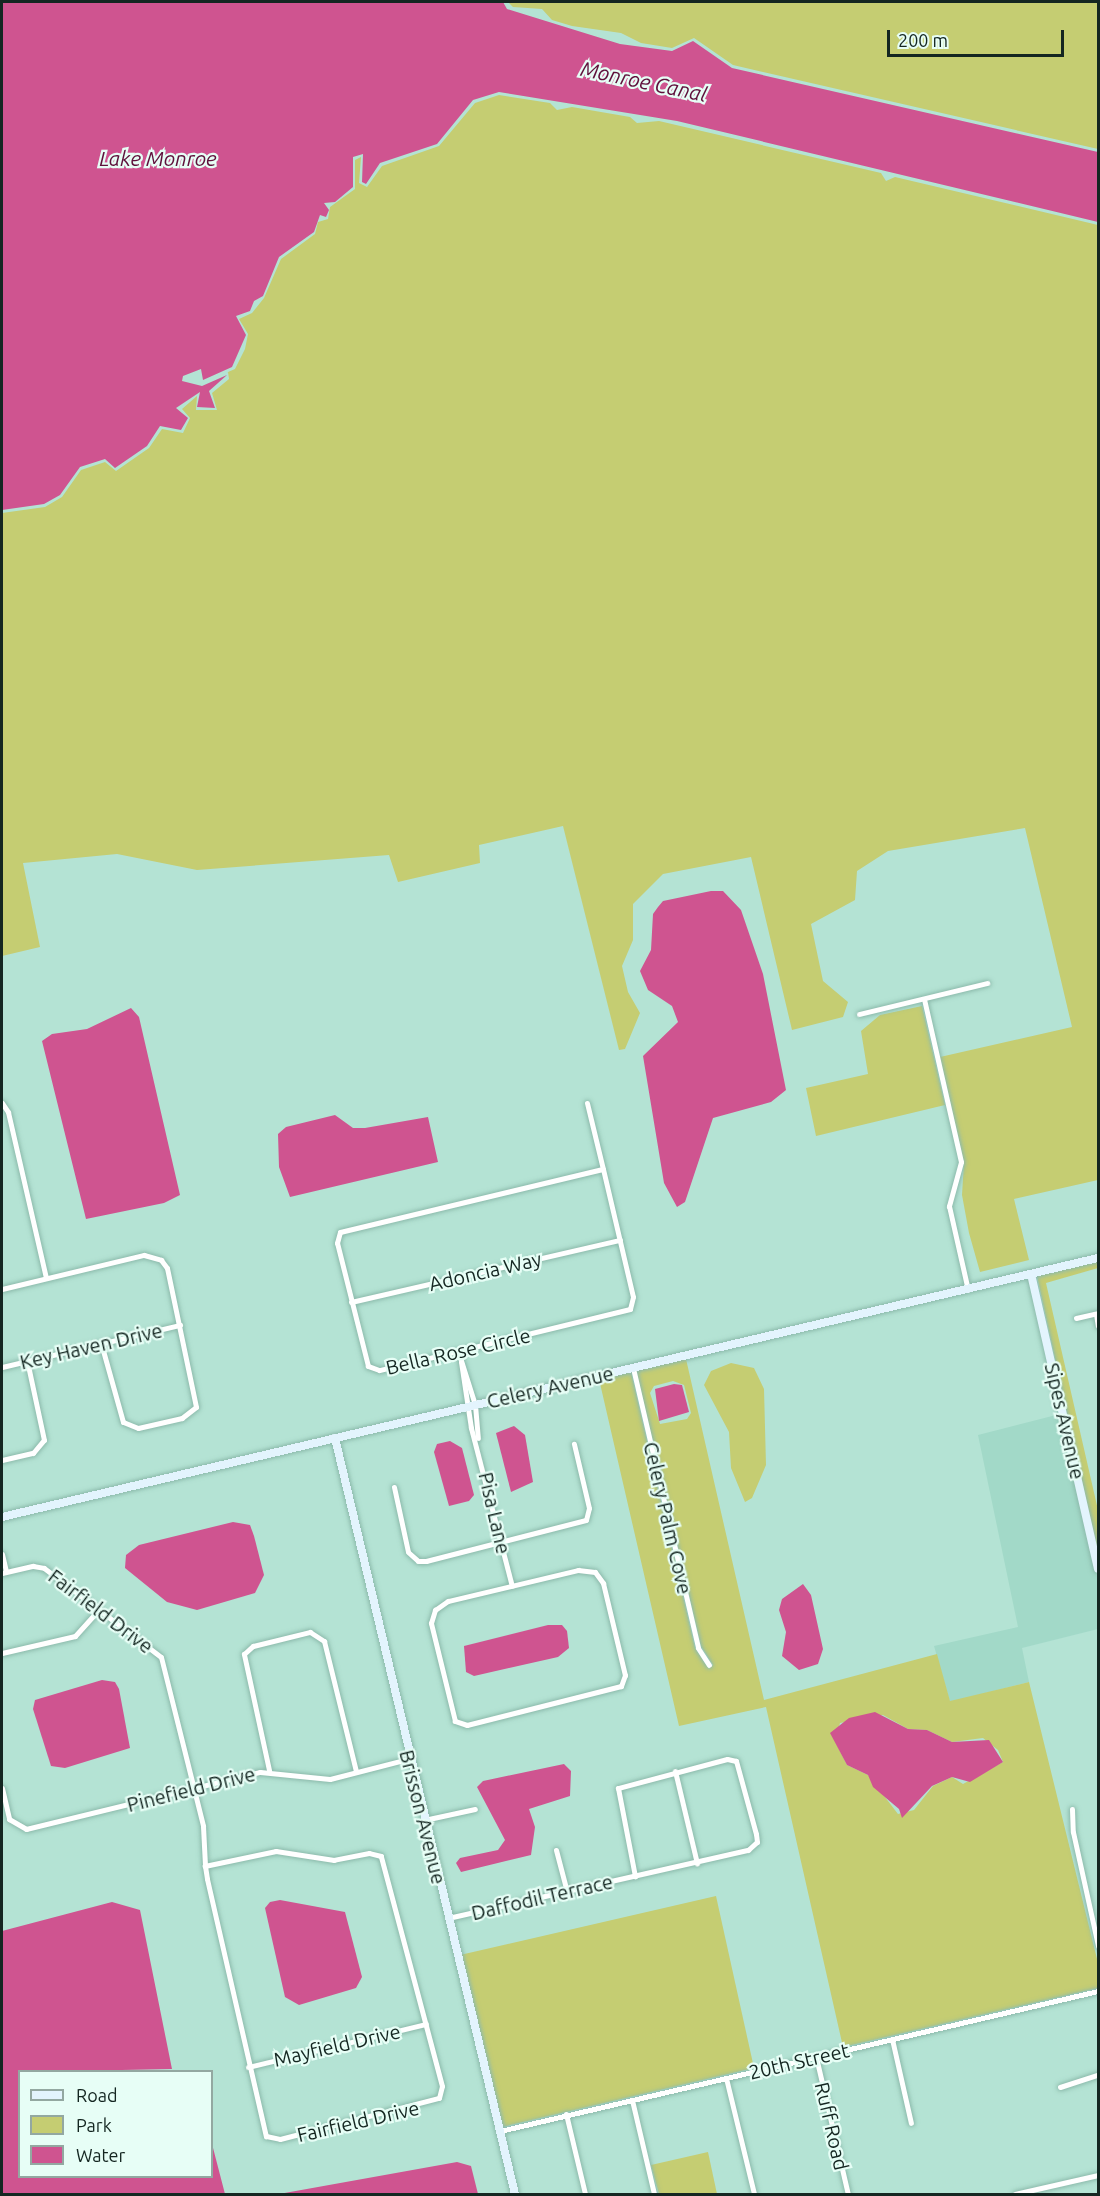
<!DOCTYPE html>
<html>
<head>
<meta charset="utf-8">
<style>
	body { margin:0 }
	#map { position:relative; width:1100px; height:2196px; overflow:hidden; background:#b4e3d4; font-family:Ubuntu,sans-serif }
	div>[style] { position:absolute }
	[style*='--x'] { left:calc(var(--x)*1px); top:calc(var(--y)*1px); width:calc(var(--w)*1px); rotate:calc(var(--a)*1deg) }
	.built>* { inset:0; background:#a2d9c8 }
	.green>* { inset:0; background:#c5cd72 }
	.water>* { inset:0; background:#cf5490 }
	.roads { filter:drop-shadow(0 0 2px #8cbaab) drop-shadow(0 0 2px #8cbaab) }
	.street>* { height:5px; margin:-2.5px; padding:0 2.5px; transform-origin:2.5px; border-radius:2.5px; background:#fff }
	.secondary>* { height:8px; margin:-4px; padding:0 4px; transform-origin:4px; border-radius:4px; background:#e3f4fd }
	span { translate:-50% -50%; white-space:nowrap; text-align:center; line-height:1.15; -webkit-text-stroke:4.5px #e7fef6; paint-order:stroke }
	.street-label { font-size:20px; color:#142621 }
	.water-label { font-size:21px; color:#5f103b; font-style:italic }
	.frame { position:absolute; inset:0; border:3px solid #142621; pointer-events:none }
	.legend { position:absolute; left:18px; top:2070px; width:195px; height:108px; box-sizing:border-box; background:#e7fef6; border:2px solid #93a8a1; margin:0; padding:8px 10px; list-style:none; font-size:18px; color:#142621 }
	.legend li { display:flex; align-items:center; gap:12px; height:30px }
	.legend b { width:30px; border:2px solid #93a8a1 }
	.scale { position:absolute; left:887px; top:30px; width:177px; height:27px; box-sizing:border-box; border:3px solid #142621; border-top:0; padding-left:8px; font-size:18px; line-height:21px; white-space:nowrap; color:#142621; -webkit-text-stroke:4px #e7fef6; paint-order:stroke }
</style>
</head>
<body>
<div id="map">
	<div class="built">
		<div style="clip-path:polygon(1060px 1414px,1098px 1581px,1098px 1629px,1022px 1648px,1029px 1682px,950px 1702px,934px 1646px,1018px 1627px,978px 1435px)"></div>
	</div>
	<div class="green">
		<div style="clip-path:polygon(508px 2px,1098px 2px,1098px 149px,733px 65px,694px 38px,672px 48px,641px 43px,621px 33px,572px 26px,552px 20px,542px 9px,513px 7px)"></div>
		<div style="clip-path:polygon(499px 95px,550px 103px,557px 110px,572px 107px,630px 117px,637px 123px,659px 121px,881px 173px,886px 181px,895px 177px,1098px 225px,1098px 1180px,1014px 1199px,1029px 1260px,980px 1272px,969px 1233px,962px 1195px,964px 1162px,940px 1057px,1072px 1027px,1025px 828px,888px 851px,857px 871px,855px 900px,811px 924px,823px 981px,848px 1002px,843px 1017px,792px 1030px,751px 857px,663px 874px,633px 904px,633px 940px,622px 966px,628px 992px,640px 1013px,625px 1049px,619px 1050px,563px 826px,479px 845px,480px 863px,398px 882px,389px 855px,197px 870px,117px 854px,23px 863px,40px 947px,2px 956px,2px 513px,45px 507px,62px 497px,81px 470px,105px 462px,116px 471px,149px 448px,162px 429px,183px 433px,190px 418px,182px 409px,197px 396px,196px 410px,217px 410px,212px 393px,229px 379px,228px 372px,221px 375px,235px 369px,245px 349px,248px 334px,239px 319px,252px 313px,264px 298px,281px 259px,315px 234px,318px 222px,328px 219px,330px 207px,355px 189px,355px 160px,361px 157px,359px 183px,367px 187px,382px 166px,439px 146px,475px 103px)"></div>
		<div style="clip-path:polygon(922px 1006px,945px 1105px,816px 1136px,806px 1088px,868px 1074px,861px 1031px,880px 1015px)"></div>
		<div style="clip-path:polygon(1098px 1261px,1098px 1268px,1046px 1283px,1098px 1510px,1098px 1554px,1037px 1276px)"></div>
		<div style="clip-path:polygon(evenodd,686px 1359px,764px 1700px,937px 1654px,950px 1701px,1029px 1682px,1098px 1963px,1098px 1988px,843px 2047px,766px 1707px,679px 1726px,599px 1379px,631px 1372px,695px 1648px,709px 1669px,713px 1665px,701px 1646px,636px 1370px,686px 1359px,673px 1381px,684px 1385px,691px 1413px,687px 1419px,660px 1424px,650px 1393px,654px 1386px,673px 1381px,686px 1359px,883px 1715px,908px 1729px,927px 1730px,952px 1742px,983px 1738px,998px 1750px,1003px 1762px,963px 1784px,952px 1777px,933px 1786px,914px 1810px,898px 1814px,868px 1775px,847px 1765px,835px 1741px,840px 1723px,883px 1715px)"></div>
		<div style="clip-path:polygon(731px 1363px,754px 1368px,764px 1389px,766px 1465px,752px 1498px,745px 1502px,731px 1468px,729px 1432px,704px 1385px,711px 1371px)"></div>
		<div style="clip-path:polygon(716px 1896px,754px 2068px,502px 2127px,460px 1955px)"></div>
		<div style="clip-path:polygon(708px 2152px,717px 2194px,659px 2194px,651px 2165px)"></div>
	</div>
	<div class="water">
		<div style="clip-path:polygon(2px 2px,503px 2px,507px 9px,620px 44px,672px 51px,693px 41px,732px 68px,1098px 152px,1098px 222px,677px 121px,499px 92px,473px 100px,437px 144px,380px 163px,366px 184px,362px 182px,363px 154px,353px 157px,353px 187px,335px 202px,324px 203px,329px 210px,326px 217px,320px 215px,314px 232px,279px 257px,263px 296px,254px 301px,250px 311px,236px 316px,246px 335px,232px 367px,203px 380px,201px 369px,183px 376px,182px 381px,202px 386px,227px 375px,209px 391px,215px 408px,197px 407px,200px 392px,176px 408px,188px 418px,181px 430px,160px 426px,147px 446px,115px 468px,105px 459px,80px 467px,60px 495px,44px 504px,2px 510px)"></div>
		<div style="clip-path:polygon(711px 891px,723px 891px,741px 910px,763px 974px,786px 1090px,771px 1102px,713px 1118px,685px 1202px,677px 1207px,664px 1183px,643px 1056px,678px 1022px,672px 1006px,648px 990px,640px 971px,651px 950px,653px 914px,658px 907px,663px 901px)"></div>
		<div style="clip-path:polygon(131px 1008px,139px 1017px,180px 1195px,164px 1203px,86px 1219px,42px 1041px,52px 1034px,87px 1029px)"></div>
		<div style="clip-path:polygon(335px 1115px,353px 1128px,365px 1128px,428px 1117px,438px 1162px,290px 1197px,279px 1167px,278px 1134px,286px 1127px)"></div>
		<div style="clip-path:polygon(674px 1384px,682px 1385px,689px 1412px,659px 1421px,655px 1389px)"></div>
		<div style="clip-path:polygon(514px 1426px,525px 1435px,533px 1482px,511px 1492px,496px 1433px)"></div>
		<div style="clip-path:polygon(450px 1441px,462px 1448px,474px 1495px,469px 1501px,449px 1506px,434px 1452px,437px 1444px)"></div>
		<div style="clip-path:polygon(233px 1522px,250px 1525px,254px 1536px,264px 1575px,255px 1593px,197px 1610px,167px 1602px,125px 1568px,126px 1555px,139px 1545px)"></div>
		<div style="clip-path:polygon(803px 1584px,811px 1595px,823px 1649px,818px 1664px,799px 1670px,782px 1656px,786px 1632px,779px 1610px,782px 1599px)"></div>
		<div style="clip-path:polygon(548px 1625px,562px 1625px,567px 1631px,569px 1648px,558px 1657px,474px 1676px,466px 1672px,464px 1646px)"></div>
		<div style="clip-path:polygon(102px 1680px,115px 1682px,119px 1689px,130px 1748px,65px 1768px,51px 1766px,33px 1709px,35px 1700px)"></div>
		<div style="clip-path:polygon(875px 1712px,908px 1729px,927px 1730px,952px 1742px,989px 1740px,1003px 1762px,970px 1782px,952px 1777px,932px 1786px,902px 1818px,899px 1809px,873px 1787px,868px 1775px,847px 1765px,830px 1733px,849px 1718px)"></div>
		<div style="clip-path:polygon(564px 1764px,571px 1771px,570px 1796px,529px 1809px,535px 1827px,531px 1855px,461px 1872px,456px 1863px,460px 1858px,498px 1850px,505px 1840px,477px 1787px,483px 1781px)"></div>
		<div style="clip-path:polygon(280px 1900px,345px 1912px,362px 1977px,356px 1988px,299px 2005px,285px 1997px,265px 1908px,270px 1902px)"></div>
		<div style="clip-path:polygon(112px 1902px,140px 1910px,172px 2069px,20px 2072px,20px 2176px,212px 2176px,212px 2144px,225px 2194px,2px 2194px,2px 1931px)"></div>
		<div style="clip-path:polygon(457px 2162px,471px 2166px,478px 2194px,279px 2194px)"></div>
	</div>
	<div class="roads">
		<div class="street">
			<div style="--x:924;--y:999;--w:167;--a:77.2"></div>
			<div style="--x:961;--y:1162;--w:46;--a:105.3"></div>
			<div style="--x:949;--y:1206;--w:86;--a:77.3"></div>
			<div style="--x:859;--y:1014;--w:132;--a:-13.6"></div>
			<div style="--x:2;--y:1103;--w:11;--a:56"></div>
			<div style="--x:8;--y:1112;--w:170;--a:77.1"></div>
			<div style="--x:587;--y:1103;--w:68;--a:76.4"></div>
			<div style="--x:603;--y:1169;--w:131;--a:76.8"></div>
			<div style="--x:633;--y:1297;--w:12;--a:104"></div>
			<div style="--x:630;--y:1309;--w:258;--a:166.3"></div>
			<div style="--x:379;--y:1370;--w:12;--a:-160"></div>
			<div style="--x:368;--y:1366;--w:127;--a:-104.1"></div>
			<div style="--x:337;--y:1243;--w:11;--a:-75"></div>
			<div style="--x:340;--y:1232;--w:270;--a:-13.5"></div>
			<div style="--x:2;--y:1289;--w:146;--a:-13.5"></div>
			<div style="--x:144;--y:1255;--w:18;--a:16"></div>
			<div style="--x:161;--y:1260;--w:10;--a:53"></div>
			<div style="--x:167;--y:1268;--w:142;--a:78.2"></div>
			<div style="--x:196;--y:1407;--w:18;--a:142"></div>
			<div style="--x:182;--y:1418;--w:45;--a:167.2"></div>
			<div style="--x:138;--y:1428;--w:16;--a:-158"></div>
			<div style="--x:123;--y:1422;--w:82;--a:-105.6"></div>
			<div style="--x:351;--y:1302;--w:276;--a:-13"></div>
			<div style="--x:1096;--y:1314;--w:12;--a:81"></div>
			<div style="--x:1076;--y:1318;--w:23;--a:-13"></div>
			<div style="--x:458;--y:1351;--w:57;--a:72.5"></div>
			<div style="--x:475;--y:1405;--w:33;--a:85"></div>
			<div style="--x:461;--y:1362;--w:67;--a:81.4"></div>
			<div style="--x:471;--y:1428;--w:163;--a:75.5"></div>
			<div style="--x:2;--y:1367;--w:183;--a:-13.3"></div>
			<div style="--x:633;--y:1368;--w:287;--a:76.9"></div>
			<div style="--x:698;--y:1648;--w:20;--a:57"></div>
			<div style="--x:2;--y:1460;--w:32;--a:-13"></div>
			<div style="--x:33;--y:1453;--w:17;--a:-50"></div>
			<div style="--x:44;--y:1440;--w:81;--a:-102.1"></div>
			<div style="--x:394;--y:1487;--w:66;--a:77.8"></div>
			<div style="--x:408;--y:1552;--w:13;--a:42"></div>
			<div style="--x:418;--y:1561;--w:8;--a:0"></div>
			<div style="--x:426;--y:1561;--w:165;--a:-14.4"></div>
			<div style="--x:586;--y:1520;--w:12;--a:-76"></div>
			<div style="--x:589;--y:1508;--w:66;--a:-103.2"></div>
			<div style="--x:2;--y:1554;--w:18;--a:77"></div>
			<div style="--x:578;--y:1570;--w:17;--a:7"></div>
			<div style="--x:595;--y:1572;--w:14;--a:54"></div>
			<div style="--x:603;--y:1583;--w:95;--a:76.6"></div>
			<div style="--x:625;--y:1675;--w:12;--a:110"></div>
			<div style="--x:621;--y:1686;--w:159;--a:165.8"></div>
			<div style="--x:467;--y:1725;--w:13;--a:-162"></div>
			<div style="--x:455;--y:1721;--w:101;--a:-103.8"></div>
			<div style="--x:431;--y:1623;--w:14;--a:-73"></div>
			<div style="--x:435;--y:1610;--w:16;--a:-35"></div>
			<div style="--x:448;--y:1601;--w:134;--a:-13.4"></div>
			<div style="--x:2;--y:1573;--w:32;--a:-13"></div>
			<div style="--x:33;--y:1566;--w:11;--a:10"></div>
			<div style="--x:44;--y:1568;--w:147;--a:37.3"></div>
			<div style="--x:161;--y:1657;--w:174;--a:76"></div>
			<div style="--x:203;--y:1826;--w:40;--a:87.1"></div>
			<div style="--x:205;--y:1866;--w:13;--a:81"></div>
			<div style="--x:207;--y:1879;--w:264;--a:77.1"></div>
			<div style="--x:266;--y:2136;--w:14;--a:12"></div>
			<div style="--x:280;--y:2139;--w:164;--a:-14.5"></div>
			<div style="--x:439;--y:2098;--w:12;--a:-76"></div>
			<div style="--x:442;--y:2086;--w:238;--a:-104.9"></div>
			<div style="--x:381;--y:1856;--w:12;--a:-166"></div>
			<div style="--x:369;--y:1853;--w:36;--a:169"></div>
			<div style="--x:334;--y:1860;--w:59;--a:-171.2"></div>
			<div style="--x:276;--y:1851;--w:73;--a:168.1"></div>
			<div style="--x:2;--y:1653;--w:75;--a:-13.1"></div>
			<div style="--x:75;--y:1636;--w:36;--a:-48"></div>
			<div style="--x:269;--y:1770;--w:119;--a:-102.2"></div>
			<div style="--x:244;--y:1654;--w:12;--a:-42"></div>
			<div style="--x:253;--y:1646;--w:59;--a:-13.8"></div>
			<div style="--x:310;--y:1632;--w:17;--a:33"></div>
			<div style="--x:324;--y:1641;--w:134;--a:76.2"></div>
			<div style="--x:675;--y:1771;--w:95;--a:76.6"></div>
			<div style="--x:2;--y:1788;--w:32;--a:77"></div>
			<div style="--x:9;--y:1819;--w:20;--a:30"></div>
			<div style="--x:26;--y:1829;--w:241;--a:-13.7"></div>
			<div style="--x:260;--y:1772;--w:70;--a:5.7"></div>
			<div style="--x:330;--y:1779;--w:81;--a:-14.4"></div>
			<div style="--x:1072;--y:1809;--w:23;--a:88"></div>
			<div style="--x:1073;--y:1832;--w:117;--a:77.6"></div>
			<div style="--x:424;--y:1820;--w:52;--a:-12.2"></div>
			<div style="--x:556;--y:1850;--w:43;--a:75.3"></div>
			<div style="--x:448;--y:1918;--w:308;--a:-12.8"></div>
			<div style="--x:748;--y:1850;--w:12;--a:-42"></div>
			<div style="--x:757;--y:1842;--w:8;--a:-97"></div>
			<div style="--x:756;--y:1834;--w:76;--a:-105.3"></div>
			<div style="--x:736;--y:1761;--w:9;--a:-167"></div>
			<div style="--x:727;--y:1759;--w:113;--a:165.1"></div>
			<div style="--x:618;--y:1788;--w:90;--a:79.1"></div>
			<div style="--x:892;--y:2039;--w:86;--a:77.3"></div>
			<div style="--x:816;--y:2057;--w:141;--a:76.9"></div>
			<div style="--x:248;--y:2067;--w:183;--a:-13.6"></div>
			<div style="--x:726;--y:2078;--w:119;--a:76.4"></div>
			<div style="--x:1060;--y:2087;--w:40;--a:-18"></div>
			<div style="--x:632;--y:2100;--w:97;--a:76.8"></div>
			<div style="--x:566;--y:2114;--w:82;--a:76.6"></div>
			<div style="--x:500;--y:2131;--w:614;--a:-13.18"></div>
			<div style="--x:1015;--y:2194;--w:85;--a:-12.9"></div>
		</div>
		<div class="secondary">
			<div style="--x:1031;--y:1274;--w:302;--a:77.2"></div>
			<div style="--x:335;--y:1438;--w:777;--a:76.61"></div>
			<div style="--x:2;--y:1517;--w:1126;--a:-13.3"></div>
		</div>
	</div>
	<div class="street-label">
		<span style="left:485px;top:1271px;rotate:-13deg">Adoncia Way</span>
		<span style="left:91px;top:1346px;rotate:-13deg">Key Haven Drive</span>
		<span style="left:458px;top:1351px;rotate:-13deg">Bella Rose Circle</span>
		<span style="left:550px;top:1387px;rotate:-13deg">Celery Avenue</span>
		<span style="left:1065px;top:1421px;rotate:77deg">Sipes Avenue</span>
		<span style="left:495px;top:1513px;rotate:77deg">Pisa Lane</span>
		<span style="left:668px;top:1518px;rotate:77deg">Celery Palm Cove</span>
		<span style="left:101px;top:1611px;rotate:37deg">Fairfield Drive</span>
		<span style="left:191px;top:1789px;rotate:-14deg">Pinefield Drive</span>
		<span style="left:423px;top:1817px;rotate:76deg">Brisson Avenue</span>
		<span style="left:542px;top:1897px;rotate:-13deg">Daffodil Terrace</span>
		<span style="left:337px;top:2045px;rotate:-13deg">Mayfield Drive</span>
		<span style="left:799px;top:2061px;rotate:-13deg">20th Street</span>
		<span style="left:358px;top:2121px;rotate:-13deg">Fairfield Drive</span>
		<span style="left:832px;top:2126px;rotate:77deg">Ruff Road</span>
	</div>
	<div class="water-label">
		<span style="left:644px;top:81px;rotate:12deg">Monroe Canal</span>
		<span style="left:158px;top:158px">Lake Monroe</span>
	</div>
	<div class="frame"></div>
	<ul class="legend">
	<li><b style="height:8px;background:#e3f4fd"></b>Road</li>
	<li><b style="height:16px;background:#c5cd72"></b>Park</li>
	<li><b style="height:16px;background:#cf5490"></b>Water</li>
	</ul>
	<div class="scale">200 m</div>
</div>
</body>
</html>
